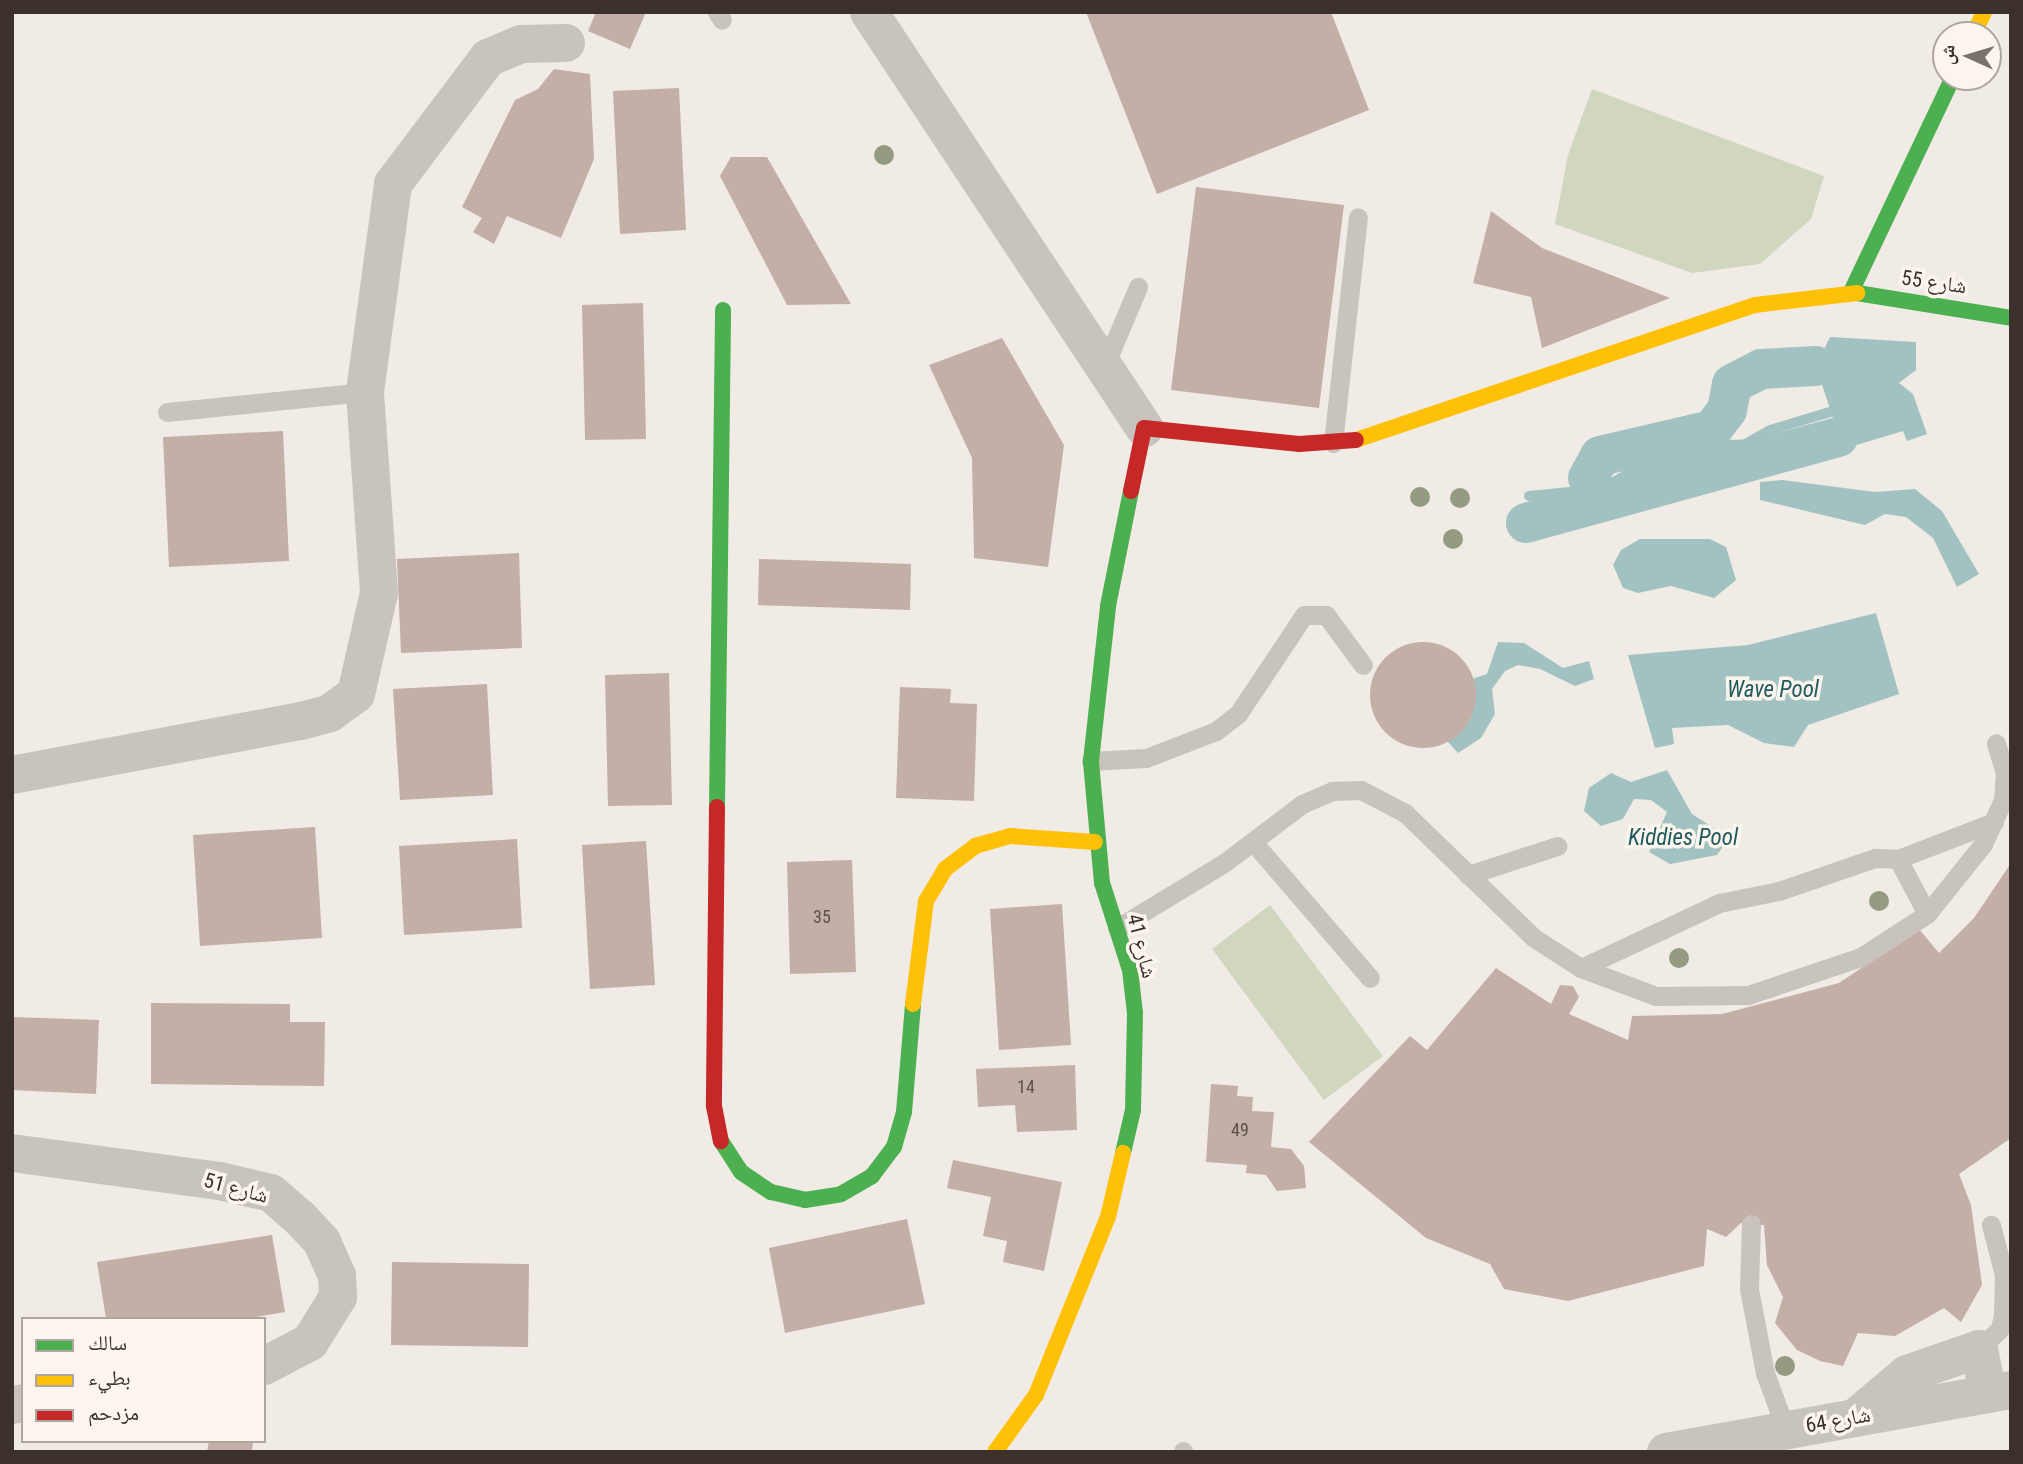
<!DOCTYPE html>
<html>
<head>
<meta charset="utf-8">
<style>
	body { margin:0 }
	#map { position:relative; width:2023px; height:1464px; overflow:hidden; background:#f0ebe5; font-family:"Roboto Condensed","Noto Naskh Arabic",sans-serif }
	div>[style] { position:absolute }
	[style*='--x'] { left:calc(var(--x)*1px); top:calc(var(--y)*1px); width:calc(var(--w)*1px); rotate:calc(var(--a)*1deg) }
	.green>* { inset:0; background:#d1d6bf }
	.water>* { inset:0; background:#a1c2c1 }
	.stream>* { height:10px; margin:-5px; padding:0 5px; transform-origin:5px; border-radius:5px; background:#a1c2c1 }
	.canal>* { height:40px; margin:-20px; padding:0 20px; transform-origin:20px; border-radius:20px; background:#a1c2c1 }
	.building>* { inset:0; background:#c3afa7 }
	.round { border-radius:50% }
	.lane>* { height:19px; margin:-9.5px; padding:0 9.5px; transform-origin:9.5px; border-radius:9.5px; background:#c9c3be }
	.street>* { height:38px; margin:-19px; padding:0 19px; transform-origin:19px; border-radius:19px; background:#c9c3be }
	.fast>* { height:16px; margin:-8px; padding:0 8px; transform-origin:8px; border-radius:8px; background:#4caf50 }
	.slow>* { height:16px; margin:-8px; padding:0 8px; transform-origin:8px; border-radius:8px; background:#ffc107 }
	.jam>* { height:16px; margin:-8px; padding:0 8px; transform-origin:8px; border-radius:8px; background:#c62828 }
	.trees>* { width:20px; height:20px; margin:-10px; border-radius:50%; background:#959b80 }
	span { translate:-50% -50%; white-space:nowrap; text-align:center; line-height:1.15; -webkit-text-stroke:7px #fbf5ee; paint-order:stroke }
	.number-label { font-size:18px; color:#5d504a }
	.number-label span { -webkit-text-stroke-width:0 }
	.street-label { font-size:21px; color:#3b302b }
	.water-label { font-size:23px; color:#1f5a5e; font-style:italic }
	.frame { position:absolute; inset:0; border:14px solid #3b302b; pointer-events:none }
	.legend { position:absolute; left:21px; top:1317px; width:245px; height:126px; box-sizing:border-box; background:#fbf5ee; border:2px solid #aea6a0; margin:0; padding:9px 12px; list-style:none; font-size:21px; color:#3b302b }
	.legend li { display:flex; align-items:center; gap:14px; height:35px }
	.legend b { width:35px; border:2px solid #aea6a0 }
	.north { position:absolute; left:1932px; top:21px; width:70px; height:70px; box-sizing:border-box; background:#fbf5ee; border:2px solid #aea6a0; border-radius:50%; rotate:274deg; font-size:19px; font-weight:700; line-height:28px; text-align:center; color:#3b302b }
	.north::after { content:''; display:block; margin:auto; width:24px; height:32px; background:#7a716c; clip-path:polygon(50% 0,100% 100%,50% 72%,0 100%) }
</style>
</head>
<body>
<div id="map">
	<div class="green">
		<div style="clip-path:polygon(1592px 89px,1824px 176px,1811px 219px,1760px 264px,1692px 273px,1555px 224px,1568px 155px)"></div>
		<div style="clip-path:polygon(1270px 905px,1383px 1056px,1324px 1100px,1212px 949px)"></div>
	</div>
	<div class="water">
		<div style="clip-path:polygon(1830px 337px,1916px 342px,1916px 370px,1899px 383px,1913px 394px,1927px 434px,1907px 441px,1903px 431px,1843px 449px,1816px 366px)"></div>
		<div style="clip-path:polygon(1782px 480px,1875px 492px,1915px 489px,1942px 511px,1979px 574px,1957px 587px,1933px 538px,1906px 517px,1885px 514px,1865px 525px,1760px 500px,1760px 482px)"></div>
		<div style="clip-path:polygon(1640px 539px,1710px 539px,1726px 547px,1736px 580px,1714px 598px,1671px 586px,1638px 593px,1623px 588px,1613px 565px,1621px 550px)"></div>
		<div style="clip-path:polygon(1876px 613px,1899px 694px,1808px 725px,1794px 747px,1764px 743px,1728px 725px,1672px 728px,1674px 744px,1655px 748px,1628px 655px,1748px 645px)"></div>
		<div style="clip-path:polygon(1498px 642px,1524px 643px,1563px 668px,1589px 661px,1594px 679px,1575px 686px,1540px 669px,1518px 665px,1505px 671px,1492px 689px,1495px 714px,1481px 738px,1458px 753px,1447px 741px,1471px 718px,1472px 679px,1487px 674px)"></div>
		<div style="clip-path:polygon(1667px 770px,1692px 814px,1729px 838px,1717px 855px,1670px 864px,1649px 852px,1667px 812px,1651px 800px,1634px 799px,1623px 819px,1601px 826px,1584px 811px,1589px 788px,1611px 773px,1631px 782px)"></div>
	</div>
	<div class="stream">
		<div style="--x:1617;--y:482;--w:29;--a:-4"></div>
		<div style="--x:1646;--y:480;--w:85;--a:-24.4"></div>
		<div style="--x:1723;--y:445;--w:51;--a:-1.1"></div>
		<div style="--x:1774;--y:444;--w:63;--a:-17.6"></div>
		<div style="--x:1529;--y:496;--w:72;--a:-5.6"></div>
		<div style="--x:1601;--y:489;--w:51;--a:-29.1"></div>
		<div style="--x:1646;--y:464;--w:76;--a:-5.3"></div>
		<div style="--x:1722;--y:457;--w:55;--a:-29.4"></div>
		<div style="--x:1770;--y:430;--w:63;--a:-16.7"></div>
		<div style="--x:1533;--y:510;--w:35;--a:-22"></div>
	</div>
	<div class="canal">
		<div style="--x:1588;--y:478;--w:25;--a:-61"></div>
		<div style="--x:1600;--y:456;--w:115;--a:-13.1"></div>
		<div style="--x:1712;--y:430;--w:25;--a:-53"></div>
		<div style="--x:1727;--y:410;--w:26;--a:-79"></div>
		<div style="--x:1732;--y:384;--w:33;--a:-27"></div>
		<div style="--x:1761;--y:369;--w:55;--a:-3.1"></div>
		<div style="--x:1526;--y:523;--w:324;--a:-15.4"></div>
	</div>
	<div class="building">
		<div style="clip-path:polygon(596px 12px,646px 12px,630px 49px,588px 31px)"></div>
		<div style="clip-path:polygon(1086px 12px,1331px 12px,1369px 110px,1157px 194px)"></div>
		<div style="clip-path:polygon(554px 69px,590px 74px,594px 159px,561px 238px,507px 216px,494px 244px,473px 232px,482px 218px,462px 207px,515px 100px,538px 89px)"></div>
		<div style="clip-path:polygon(679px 88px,686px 230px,620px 234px,613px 91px)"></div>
		<div style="clip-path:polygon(731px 157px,767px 157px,851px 304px,787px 305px,720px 176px)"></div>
		<div style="clip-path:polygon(1196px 187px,1344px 205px,1319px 408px,1171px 390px)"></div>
		<div style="clip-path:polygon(1491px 211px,1542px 248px,1670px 298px,1542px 348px,1531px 297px,1473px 283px)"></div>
		<div style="clip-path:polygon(643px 303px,646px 439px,585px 440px,582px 305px)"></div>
		<div style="clip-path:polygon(1002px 338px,1064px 445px,1048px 567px,974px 558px,972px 458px,929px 365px)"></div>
		<div style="clip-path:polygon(283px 431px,289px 561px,169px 567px,163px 437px)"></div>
		<div style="clip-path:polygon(519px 553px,522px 648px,401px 653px,397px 559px)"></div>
		<div style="clip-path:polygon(759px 559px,911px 564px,910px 610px,758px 605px)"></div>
		<div class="round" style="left:1370px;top:642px;width:106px;height:106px"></div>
		<div style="clip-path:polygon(669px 673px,672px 805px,608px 806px,605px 675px)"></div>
		<div style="clip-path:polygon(487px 684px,493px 795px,400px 800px,393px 689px)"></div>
		<div style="clip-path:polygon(900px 687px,951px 689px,950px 703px,977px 704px,974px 801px,896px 798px)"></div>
		<div style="clip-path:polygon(315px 827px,322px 938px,200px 946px,193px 835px)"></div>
		<div style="clip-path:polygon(517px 839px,522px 928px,404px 935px,399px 846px)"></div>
		<div style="clip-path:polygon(646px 841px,655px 985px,590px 989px,582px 845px)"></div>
		<div style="clip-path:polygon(852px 860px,856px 972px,790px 974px,787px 862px)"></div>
		<div style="clip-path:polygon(2011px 863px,2011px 1138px,1959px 1174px,1971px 1205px,1982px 1285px,1961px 1322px,1944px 1308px,1895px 1336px,1858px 1333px,1843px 1366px,1820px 1361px,1797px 1350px,1775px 1323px,1783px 1297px,1767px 1265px,1764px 1225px,1741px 1223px,1726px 1237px,1707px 1229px,1704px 1266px,1568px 1301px,1504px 1289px,1490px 1264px,1426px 1238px,1309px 1142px,1410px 1036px,1427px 1050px,1496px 968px,1551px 1004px,1560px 985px,1573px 986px,1579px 997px,1569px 1014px,1628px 1040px,1632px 1016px,1722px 1014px,1839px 983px,1919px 929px,1939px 953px,1974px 918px)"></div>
		<div style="clip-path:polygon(1062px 904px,1071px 1045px,999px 1050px,990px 909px)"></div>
		<div style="clip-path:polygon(151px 1003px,290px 1004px,290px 1022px,325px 1022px,324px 1086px,151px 1084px)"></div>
		<div style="clip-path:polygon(12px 1017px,99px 1020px,96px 1094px,12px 1090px)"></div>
		<div style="clip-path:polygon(1075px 1065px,1077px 1130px,1017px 1132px,1015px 1105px,978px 1107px,976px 1069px)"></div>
		<div style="clip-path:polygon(1211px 1084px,1238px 1086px,1237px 1096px,1253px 1097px,1252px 1111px,1274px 1112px,1271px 1147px,1291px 1149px,1304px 1166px,1306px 1188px,1277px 1191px,1266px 1175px,1246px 1173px,1247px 1165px,1206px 1162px)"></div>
		<div style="clip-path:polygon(953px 1160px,1062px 1182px,1044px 1271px,1003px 1262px,1007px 1241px,983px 1236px,991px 1197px,947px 1188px)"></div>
		<div style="clip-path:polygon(907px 1219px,925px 1304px,785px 1333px,769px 1248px)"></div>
		<div style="clip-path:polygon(272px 1235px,285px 1312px,243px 1319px,106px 1319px,97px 1262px)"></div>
		<div style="clip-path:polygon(392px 1262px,529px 1264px,528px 1347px,391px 1345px)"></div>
		<div style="clip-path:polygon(209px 1441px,253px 1441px,252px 1452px,207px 1452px)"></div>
	</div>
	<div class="lane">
		<div style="--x:717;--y:12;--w:9;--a:58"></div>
		<div style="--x:1105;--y:365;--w:85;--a:-67.1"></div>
		<div style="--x:167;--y:412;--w:199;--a:-5.8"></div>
		<div style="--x:1333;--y:443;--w:227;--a:-83.7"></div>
		<div style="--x:1091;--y:761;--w:55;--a:-3.1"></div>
		<div style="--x:1146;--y:758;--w:75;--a:-21.1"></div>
		<div style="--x:1216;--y:731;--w:28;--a:-38"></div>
		<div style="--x:1238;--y:714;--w:119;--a:-56.3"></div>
		<div style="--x:1304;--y:615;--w:22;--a:0"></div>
		<div style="--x:1326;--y:615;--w:62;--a:53.5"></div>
		<div style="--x:1253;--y:842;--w:179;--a:49.3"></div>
		<div style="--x:1898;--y:859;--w:62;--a:62.2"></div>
		<div style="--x:1468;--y:875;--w:94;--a:-18"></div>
		<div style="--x:1117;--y:928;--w:125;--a:-31.3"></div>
		<div style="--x:1224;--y:863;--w:98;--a:-37.1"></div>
		<div style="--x:1302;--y:804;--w:33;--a:-23"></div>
		<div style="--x:1332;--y:791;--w:29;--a:-2"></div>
		<div style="--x:1361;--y:790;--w:50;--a:27.6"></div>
		<div style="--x:1405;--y:813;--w:180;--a:44.1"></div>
		<div style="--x:1534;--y:938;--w:56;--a:32.6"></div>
		<div style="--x:1581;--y:968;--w:80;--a:20.5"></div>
		<div style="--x:1656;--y:996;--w:92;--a:-0.6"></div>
		<div style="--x:1748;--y:995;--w:119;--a:-18.6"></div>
		<div style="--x:1861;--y:957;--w:79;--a:-33.1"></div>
		<div style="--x:1927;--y:914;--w:90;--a:-51.3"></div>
		<div style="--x:1983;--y:844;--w:48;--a:-65.6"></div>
		<div style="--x:2003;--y:800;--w:27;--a:-86"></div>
		<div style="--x:2005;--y:773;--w:31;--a:-107"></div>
		<div style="--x:1581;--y:968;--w:153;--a:-25.2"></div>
		<div style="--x:1719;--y:903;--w:61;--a:-11.3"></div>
		<div style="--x:1779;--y:891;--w:102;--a:-19"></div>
		<div style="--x:1875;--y:858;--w:23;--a:2"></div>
		<div style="--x:1898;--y:859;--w:103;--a:-21.1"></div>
		<div style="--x:1751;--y:1224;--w:65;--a:91.8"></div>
		<div style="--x:1749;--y:1289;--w:86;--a:79.2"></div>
		<div style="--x:1765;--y:1373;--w:61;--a:69.8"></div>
		<div style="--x:1979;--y:1349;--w:29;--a:-44"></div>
		<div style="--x:2000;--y:1329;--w:14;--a:-78"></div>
		<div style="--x:2003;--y:1315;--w:40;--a:-88.6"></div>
		<div style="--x:2004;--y:1275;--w:52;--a:-104.6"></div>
		<div style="--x:1183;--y:1452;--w:1;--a:-90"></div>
	</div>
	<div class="street">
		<div style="--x:869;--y:12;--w:499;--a:56.5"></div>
		<div style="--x:12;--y:775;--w:294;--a:-10.6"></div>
		<div style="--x:301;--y:721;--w:30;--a:-15"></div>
		<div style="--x:330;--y:713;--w:32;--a:-36"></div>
		<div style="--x:356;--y:694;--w:104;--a:-77.2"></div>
		<div style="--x:379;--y:593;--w:201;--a:-94"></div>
		<div style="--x:365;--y:392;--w:210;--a:-82.3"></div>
		<div style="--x:393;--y:184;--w:158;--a:-53"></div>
		<div style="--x:488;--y:58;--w:36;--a:-23"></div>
		<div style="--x:521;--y:44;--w:45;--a:-1.3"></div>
		<div style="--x:12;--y:1153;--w:210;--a:7.7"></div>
		<div style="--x:220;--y:1181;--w:52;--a:13.2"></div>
		<div style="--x:271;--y:1193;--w:38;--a:41"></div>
		<div style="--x:300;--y:1218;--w:33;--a:47"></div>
		<div style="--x:322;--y:1242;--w:36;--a:66"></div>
		<div style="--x:337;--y:1275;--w:22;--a:87"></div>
		<div style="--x:338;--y:1297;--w:53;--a:121.9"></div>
		<div style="--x:310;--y:1342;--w:52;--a:152.4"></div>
		<div style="--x:12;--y:1405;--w:11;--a:-10"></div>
		<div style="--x:1856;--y:1417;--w:67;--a:-40.1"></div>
		<div style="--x:1907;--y:1374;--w:76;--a:-19.1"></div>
		<div style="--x:1979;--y:1349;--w:46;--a:78.7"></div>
		<div style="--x:1666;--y:1452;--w:351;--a:-10.2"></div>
	</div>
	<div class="fast">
		<div style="--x:1851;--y:292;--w:238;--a:-64.6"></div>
		<div style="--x:1857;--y:293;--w:156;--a:9.2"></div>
		<div style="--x:717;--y:807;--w:497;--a:-89.3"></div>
		<div style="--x:721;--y:1141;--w:37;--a:57"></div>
		<div style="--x:741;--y:1172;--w:36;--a:34"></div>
		<div style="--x:771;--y:1192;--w:35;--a:13"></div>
		<div style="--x:805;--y:1200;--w:36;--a:-9"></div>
		<div style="--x:841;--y:1194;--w:36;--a:-30"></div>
		<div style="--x:872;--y:1176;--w:36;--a:-53"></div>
		<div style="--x:894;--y:1147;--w:36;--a:-74"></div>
		<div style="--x:904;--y:1112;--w:108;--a:-85.2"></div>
		<div style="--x:1123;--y:1153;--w:44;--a:-76.9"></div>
		<div style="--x:1133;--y:1110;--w:97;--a:-88.8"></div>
		<div style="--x:1135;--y:1013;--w:43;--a:-96.6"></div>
		<div style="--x:1130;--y:970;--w:91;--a:-107.8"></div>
		<div style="--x:1102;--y:883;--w:122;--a:-95.2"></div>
		<div style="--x:1091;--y:761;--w:156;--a:-83.7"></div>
		<div style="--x:1108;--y:606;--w:117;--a:-78.7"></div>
	</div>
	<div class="slow">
		<div style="--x:1973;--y:35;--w:25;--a:-64"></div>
		<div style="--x:1356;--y:440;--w:421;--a:-18.7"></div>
		<div style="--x:1755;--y:305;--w:103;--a:-6.7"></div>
		<div style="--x:913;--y:1004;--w:104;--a:-82.8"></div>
		<div style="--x:926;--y:901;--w:37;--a:-59"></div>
		<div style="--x:945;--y:869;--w:38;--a:-37"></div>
		<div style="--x:975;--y:846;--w:36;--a:-16"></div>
		<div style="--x:1010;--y:836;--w:85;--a:4"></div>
		<div style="--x:995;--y:1452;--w:70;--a:-54.3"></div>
		<div style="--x:1036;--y:1395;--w:192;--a:-68"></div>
		<div style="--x:1108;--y:1217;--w:66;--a:-76.8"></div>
	</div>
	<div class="jam">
		<div style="--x:1131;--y:491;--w:64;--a:-78.3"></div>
		<div style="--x:1144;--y:428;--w:156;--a:5.9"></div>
		<div style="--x:1299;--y:444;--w:57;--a:-4"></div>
		<div style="--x:717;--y:807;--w:299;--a:90.6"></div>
		<div style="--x:714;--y:1106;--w:36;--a:79"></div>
	</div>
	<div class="trees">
		<div style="left:884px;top:155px"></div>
		<div style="left:1420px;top:497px"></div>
		<div style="left:1460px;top:498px"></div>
		<div style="left:1453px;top:539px"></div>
		<div style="left:1879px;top:901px"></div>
		<div style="left:1679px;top:958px"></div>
		<div style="left:1785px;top:1366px"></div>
	</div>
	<div class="number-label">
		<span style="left:822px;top:917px">35</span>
		<span style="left:1026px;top:1087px">14</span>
		<span style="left:1240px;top:1130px">49</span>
	</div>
	<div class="street-label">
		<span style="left:1934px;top:282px;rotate:8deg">شارع 55</span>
		<span style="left:1142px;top:946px;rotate:76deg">شارع 41</span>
		<span style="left:236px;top:1188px;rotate:15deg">شارع 51</span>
		<span style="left:1838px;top:1420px;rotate:-10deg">شارع 64</span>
	</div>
	<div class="water-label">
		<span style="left:1773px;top:690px">Wave Pool</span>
		<span style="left:1683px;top:838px">Kiddies Pool</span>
	</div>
	<div class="frame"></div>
	<ul class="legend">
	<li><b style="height:9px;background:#4caf50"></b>سالك</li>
	<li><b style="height:9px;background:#ffc107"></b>بطيء</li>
	<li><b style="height:9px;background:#c62828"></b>مزدحم</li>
	</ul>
	<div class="north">ش</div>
</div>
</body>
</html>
